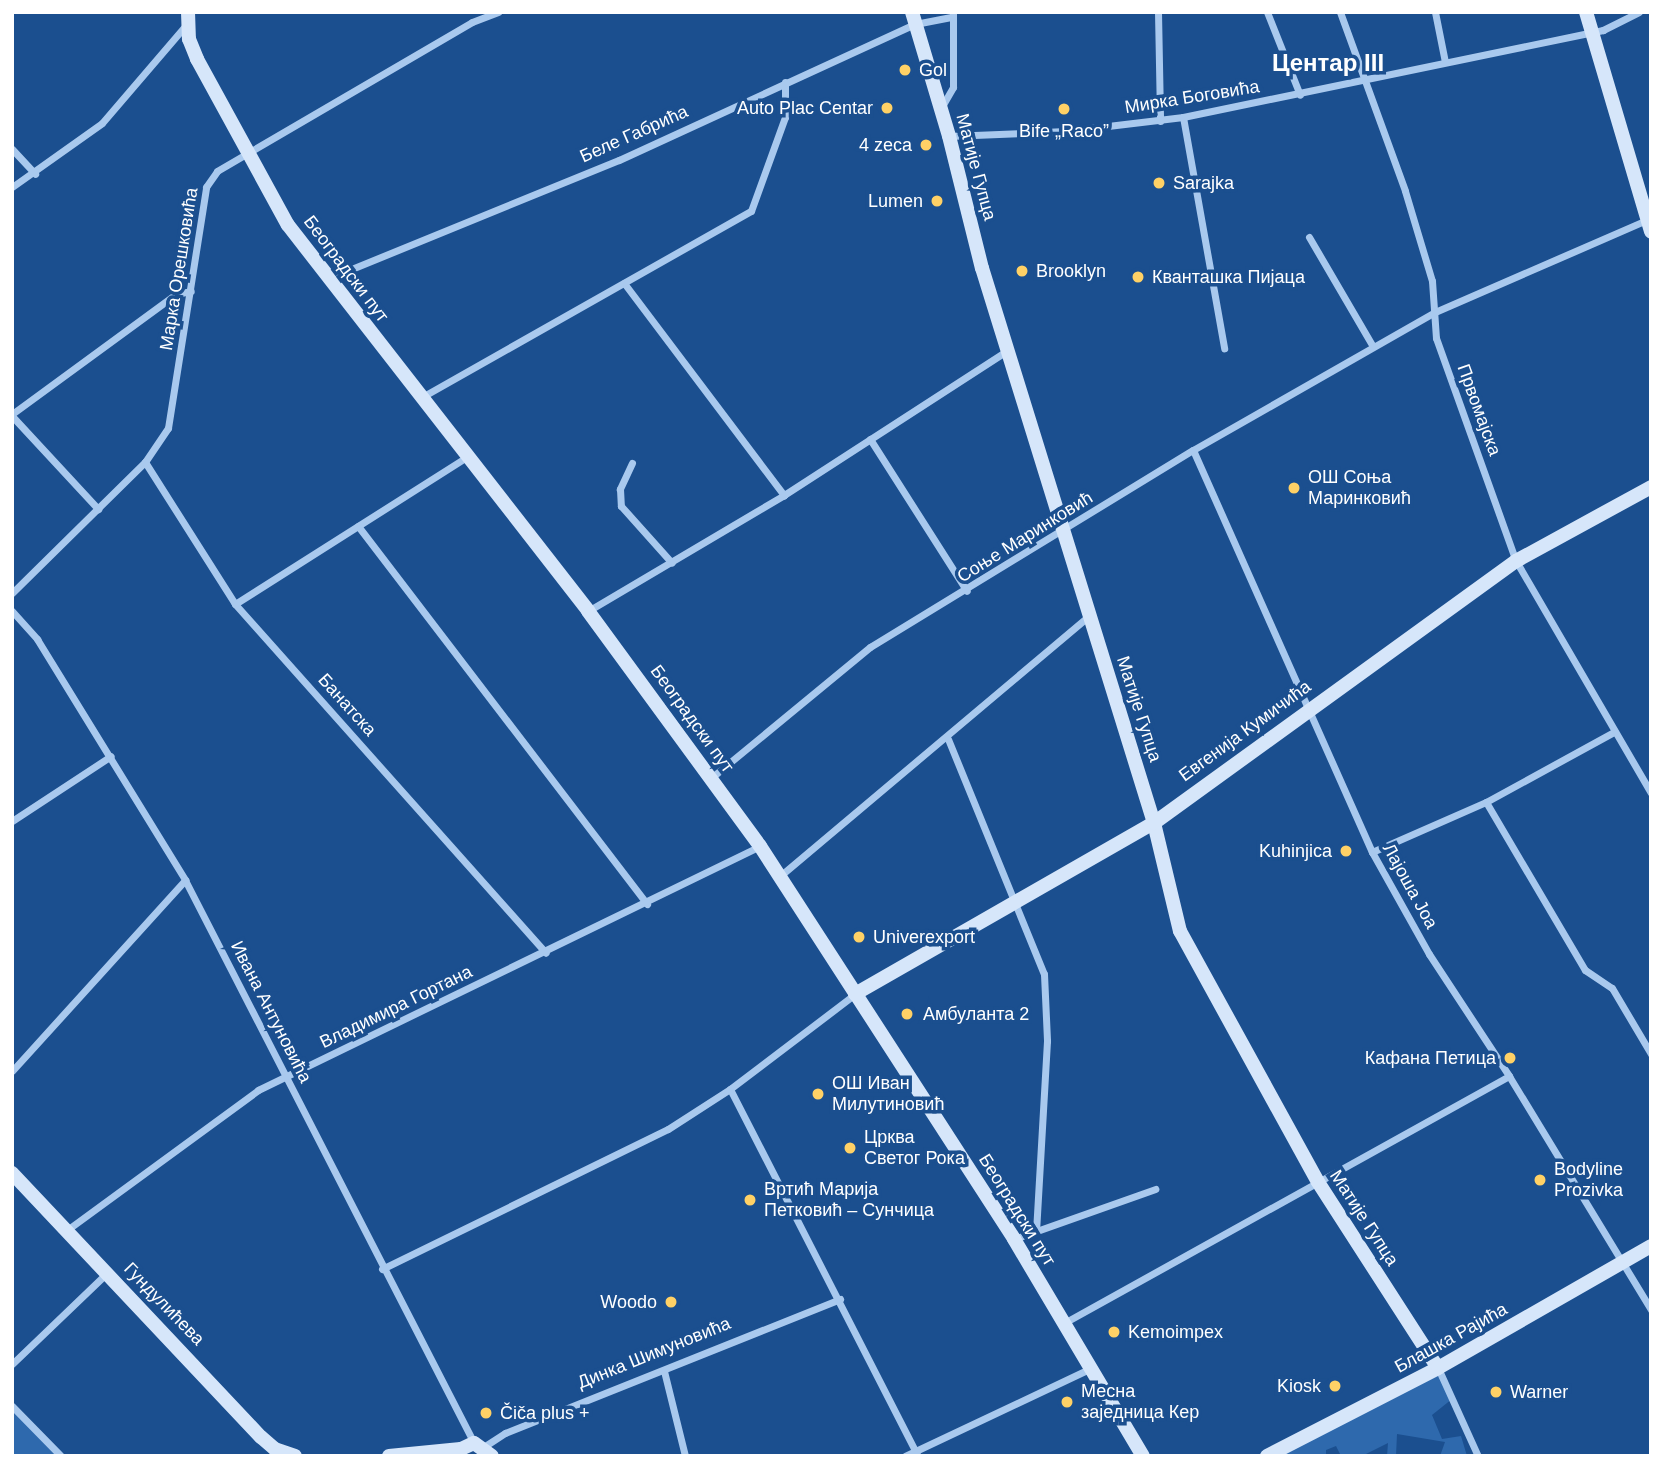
<!DOCTYPE html>
<html>
<head>
<meta charset="utf-8">
<style>
	body { margin:0 }
	#map { position:relative; width:1663px; height:1468px; overflow:hidden; background:#1b4f8f; font-family:Helvetica,sans-serif }
	div>[style] { position:absolute }
	[style*='--x'] { left:calc(var(--x)*1px); top:calc(var(--y)*1px); width:calc(var(--w)*1px); rotate:calc(var(--a)*1deg) }
	.green>* { inset:0; background:#2e69ad }
	.street>* { height:7px; margin:-3.5px; padding:0 3.5px; transform-origin:3.5px; border-radius:3.5px; background:#a9c9ee }
	.secondary>* { height:14px; margin:-7px; padding:0 7px; transform-origin:7px; border-radius:7px; background:#d6e6fa }
	.dots>* { width:19px; height:19px; translate:-50% -50%; box-sizing:border-box; border:4px solid #1b4f8f; border-radius:50% }
	span { translate:-50% -50%; white-space:nowrap; text-align:center; line-height:1.15; -webkit-text-stroke:7px #1b4f8f; paint-order:stroke }
	.poi-label { font-size:18px; color:#fff }
	.left { translate:0 -50%; text-align:left }
	.right { translate:-100% -50%; text-align:right }
	.street-label { font-size:18px; color:#fff }
	.district-label { font-size:24px; color:#fff; font-weight:700 }
	.frame { position:absolute; inset:0; border:14px solid #fff; pointer-events:none }
</style>
</head>
<body>
<div id="map">
	<div class="green">
		<div style="clip-path:polygon(1438px 1368px,1452px 1399px,1432px 1415px,1442px 1439px,1461px 1436px,1467px 1456px,1440px 1456px,1445px 1442px,1397px 1434px,1396px 1456px,1387px 1456px,1388px 1443px,1362px 1456px,1341px 1456px,1336px 1446px,1326px 1450px,1326px 1456px,1266px 1456px)"></div>
		<div style="clip-path:polygon(12px 1401px,63px 1456px,12px 1456px)"></div>
	</div>
	<div class="street">
		<div style="--x:1158;--y:12;--w:109;--a:88.9"></div>
		<div style="--x:1267;--y:12;--w:89;--a:68.3"></div>
		<div style="--x:1340;--y:12;--w:190;--a:70"></div>
		<div style="--x:1405;--y:191;--w:94;--a:73.3"></div>
		<div style="--x:1432;--y:281;--w:57;--a:86"></div>
		<div style="--x:1436;--y:338;--w:237;--a:70.3"></div>
		<div style="--x:1516;--y:561;--w:268;--a:59.8"></div>
		<div style="--x:1435;--y:12;--w:51;--a:78.7"></div>
		<div style="--x:941;--y:108;--w:24;--a:-60"></div>
		<div style="--x:953;--y:87;--w:74;--a:-90"></div>
		<div style="--x:1183;--y:117;--w:235;--a:79.9"></div>
		<div style="--x:949;--y:136;--w:117;--a:-2.4"></div>
		<div style="--x:1066;--y:131;--w:118;--a:-6.8"></div>
		<div style="--x:1183;--y:117;--w:429;--a:-11.7"></div>
		<div style="--x:1603;--y:30;--w:40;--a:-26.6"></div>
		<div style="--x:12;--y:149;--w:34;--a:47"></div>
		<div style="--x:12;--y:187;--w:110;--a:-35.4"></div>
		<div style="--x:102;--y:123;--w:129;--a:-49.4"></div>
		<div style="--x:1309;--y:237;--w:125;--a:59.7"></div>
		<div style="--x:327;--y:279;--w:315;--a:-22.2"></div>
		<div style="--x:619;--y:160;--w:326;--a:-24.7"></div>
		<div style="--x:915;--y:24;--w:38;--a:-11"></div>
		<div style="--x:624;--y:283;--w:266;--a:53"></div>
		<div style="--x:422;--y:397;--w:378;--a:-29.5"></div>
		<div style="--x:751;--y:211;--w:100;--a:-70.1"></div>
		<div style="--x:785;--y:117;--w:35;--a:-90"></div>
		<div style="--x:12;--y:414;--w:203;--a:-36.2"></div>
		<div style="--x:176;--y:294;--w:15;--a:-11"></div>
		<div style="--x:12;--y:416;--w:127;--a:47.2"></div>
		<div style="--x:870;--y:439;--w:180;--a:57.5"></div>
		<div style="--x:1193;--y:450;--w:440;--a:66"></div>
		<div style="--x:1372;--y:852;--w:117;--a:60.8"></div>
		<div style="--x:1429;--y:954;--w:146;--a:56.7"></div>
		<div style="--x:1509;--y:1076;--w:274;--a:58.7"></div>
		<div style="--x:145;--y:462;--w:168;--a:57.6"></div>
		<div style="--x:235;--y:604;--w:467;--a:48.3"></div>
		<div style="--x:632;--y:463;--w:29;--a:115"></div>
		<div style="--x:620;--y:489;--w:17;--a:87"></div>
		<div style="--x:621;--y:506;--w:76;--a:48.2"></div>
		<div style="--x:358;--y:526;--w:476;--a:52.6"></div>
		<div style="--x:12;--y:593;--w:187;--a:-44.6"></div>
		<div style="--x:145;--y:462;--w:41;--a:-55.9"></div>
		<div style="--x:168;--y:428;--w:244;--a:-81"></div>
		<div style="--x:206;--y:187;--w:19;--a:-55"></div>
		<div style="--x:217;--y:171;--w:295;--a:-30.3"></div>
		<div style="--x:472;--y:22;--w:28;--a:-21"></div>
		<div style="--x:235;--y:604;--w:276;--a:-32.4"></div>
		<div style="--x:12;--y:611;--w:38;--a:48"></div>
		<div style="--x:37;--y:639;--w:283;--a:58.4"></div>
		<div style="--x:185;--y:880;--w:633;--a:62.83"></div>
		<div style="--x:588;--y:611;--w:228;--a:-30.6"></div>
		<div style="--x:784;--y:495;--w:265;--a:-32.9"></div>
		<div style="--x:948;--y:739;--w:254;--a:67.8"></div>
		<div style="--x:1044;--y:974;--w:67;--a:87.4"></div>
		<div style="--x:1047;--y:1041;--w:188;--a:93.3"></div>
		<div style="--x:711;--y:778;--w:206;--a:-39.5"></div>
		<div style="--x:870;--y:647;--w:378;--a:-31.4"></div>
		<div style="--x:1193;--y:450;--w:279;--a:-29.7"></div>
		<div style="--x:1435;--y:312;--w:231;--a:-23.5"></div>
		<div style="--x:1486;--y:802;--w:195;--a:59.5"></div>
		<div style="--x:1585;--y:970;--w:32;--a:34"></div>
		<div style="--x:1612;--y:988;--w:77;--a:59.4"></div>
		<div style="--x:12;--y:821;--w:118;--a:-33.3"></div>
		<div style="--x:1372;--y:852;--w:124;--a:-23.7"></div>
		<div style="--x:1486;--y:802;--w:146;--a:-28.7"></div>
		<div style="--x:780;--y:876;--w:404;--a:-40.1"></div>
		<div style="--x:12;--y:1071;--w:258;--a:-47.8"></div>
		<div style="--x:730;--y:1089;--w:412;--a:62.9"></div>
		<div style="--x:67;--y:1230;--w:237;--a:-36.2"></div>
		<div style="--x:258;--y:1090;--w:558;--a:-25.92"></div>
		<div style="--x:1014;--y:1239;--w:150;--a:-19.5"></div>
		<div style="--x:382;--y:1269;--w:318;--a:-26.1"></div>
		<div style="--x:668;--y:1129;--w:74;--a:-32.8"></div>
		<div style="--x:730;--y:1089;--w:157;--a:-37.2"></div>
		<div style="--x:1064;--y:1323;--w:509;--a:-29.03"></div>
		<div style="--x:12;--y:1364;--w:132;--a:-43.8"></div>
		<div style="--x:1438;--y:1368;--w:97;--a:65.6"></div>
		<div style="--x:664;--y:1371;--w:88;--a:76.1"></div>
		<div style="--x:12;--y:1406;--w:70;--a:45.6"></div>
		<div style="--x:485;--y:1446;--w:24;--a:-33"></div>
		<div style="--x:505;--y:1433;--w:361;--a:-21.8"></div>
		<div style="--x:905;--y:1456;--w:206;--a:-25.3"></div>
	</div>
	<div class="secondary">
		<div style="--x:188;--y:12;--w:27;--a:88"></div>
		<div style="--x:189;--y:39;--w:22;--a:68"></div>
		<div style="--x:197;--y:59;--w:189;--a:61.3"></div>
		<div style="--x:288;--y:225;--w:489;--a:52.1"></div>
		<div style="--x:588;--y:611;--w:291;--a:53.8"></div>
		<div style="--x:760;--y:846;--w:468;--a:57.1"></div>
		<div style="--x:1014;--y:1239;--w:252;--a:59.3"></div>
		<div style="--x:912;--y:12;--w:129;--a:73.4"></div>
		<div style="--x:949;--y:136;--w:136;--a:76"></div>
		<div style="--x:982;--y:268;--w:581;--a:72.78"></div>
		<div style="--x:1154;--y:823;--w:111;--a:76.5"></div>
		<div style="--x:1180;--y:931;--w:286;--a:61.2"></div>
		<div style="--x:1318;--y:1182;--w:221;--a:57.2"></div>
		<div style="--x:1586;--y:12;--w:229;--a:73.5"></div>
		<div style="--x:855;--y:994;--w:344;--a:-29.8"></div>
		<div style="--x:1154;--y:823;--w:447;--a:-35.9"></div>
		<div style="--x:1516;--y:561;--w:154;--a:-28.7"></div>
		<div style="--x:12;--y:1173;--w:363;--a:46.7"></div>
		<div style="--x:261;--y:1437;--w:18;--a:41"></div>
		<div style="--x:275;--y:1449;--w:21;--a:19"></div>
		<div style="--x:389;--y:1456;--w:72;--a:-5.6"></div>
		<div style="--x:461;--y:1449;--w:14;--a:-25"></div>
		<div style="--x:474;--y:1443;--w:22;--a:36"></div>
		<div style="--x:1267;--y:1456;--w:192;--a:-27.2"></div>
		<div style="--x:1438;--y:1368;--w:245;--a:-29.8"></div>
	</div>
	<div class="dots">
		<div style="left:905px;top:70px;background:#ffd166"></div>
		<div style="left:887px;top:108px;background:#ffd166"></div>
		<div style="left:1064px;top:109px;background:#ffd166"></div>
		<div style="left:926px;top:145px;background:#ffd166"></div>
		<div style="left:1159px;top:183px;background:#ffd166"></div>
		<div style="left:937px;top:201px;background:#ffd166"></div>
		<div style="left:1022px;top:271px;background:#ffd166"></div>
		<div style="left:1138px;top:277px;background:#ffd166"></div>
		<div style="left:1294px;top:488px;background:#ffd166"></div>
		<div style="left:1346px;top:851px;background:#ffd166"></div>
		<div style="left:859px;top:937px;background:#ffd166"></div>
		<div style="left:907px;top:1014px;background:#ffd166"></div>
		<div style="left:1510px;top:1058px;background:#ffd166"></div>
		<div style="left:818px;top:1094px;background:#ffd166"></div>
		<div style="left:850px;top:1148px;background:#ffd166"></div>
		<div style="left:1540px;top:1180px;background:#ffd166"></div>
		<div style="left:750px;top:1200px;background:#ffd166"></div>
		<div style="left:671px;top:1302px;background:#ffd166"></div>
		<div style="left:1114px;top:1332px;background:#ffd166"></div>
		<div style="left:1335px;top:1386px;background:#ffd166"></div>
		<div style="left:1496px;top:1392px;background:#ffd166"></div>
		<div style="left:1067px;top:1402px;background:#ffd166"></div>
		<div style="left:486px;top:1413px;background:#ffd166"></div>
	</div>
	<div class="poi-label">
		<span class="left" style="left:919px;top:70px">Gol</span>
		<span class="right" style="left:873px;top:108px">Auto Plac Centar</span>
		<span style="left:1064px;top:131px">Bife „Raco”</span>
		<span class="right" style="left:912px;top:145px">4 zeca</span>
		<span class="left" style="left:1173px;top:183px">Sarajka</span>
		<span class="right" style="left:923px;top:201px">Lumen</span>
		<span class="left" style="left:1036px;top:271px">Brooklyn</span>
		<span class="left" style="left:1152px;top:277px">Кванташка Пијаца</span>
		<span class="left" style="left:1308px;top:488px">ОШ Соња<br>Маринковић</span>
		<span class="right" style="left:1332px;top:851px">Kuhinjica</span>
		<span class="left" style="left:873px;top:937px">Univerexport</span>
		<span class="left" style="left:923px;top:1014px">Амбуланта 2</span>
		<span class="right" style="left:1496px;top:1058px">Кафана Петица</span>
		<span class="left" style="left:832px;top:1094px">ОШ Иван<br>Милутиновић</span>
		<span class="left" style="left:864px;top:1148px">Црква<br>Светог Рока</span>
		<span class="left" style="left:1554px;top:1180px">Bodyline<br>Prozivka</span>
		<span class="left" style="left:764px;top:1200px">Вртић Марија<br>Петковић – Сунчица</span>
		<span class="right" style="left:657px;top:1302px">Woodo</span>
		<span class="left" style="left:1128px;top:1332px">Kemoimpex</span>
		<span class="right" style="left:1321px;top:1386px">Kiosk</span>
		<span class="left" style="left:1081px;top:1402px">Месна<br>заједница Кер</span>
		<span class="left" style="left:1510px;top:1392px">Warner</span>
		<span class="left" style="left:500px;top:1413px">Čiča plus +</span>
	</div>
	<div class="street-label">
		<span style="left:1192px;top:97px;rotate:-9deg">Мирка Боговића</span>
		<span style="left:634px;top:134px;rotate:-24deg">Беле Габрића</span>
		<span style="left:976px;top:167px;rotate:75deg">Матије Гупца</span>
		<span style="left:179px;top:269px;rotate:-81deg">Марка Орешковића</span>
		<span style="left:346px;top:269px;rotate:53deg">Београдски пут</span>
		<span style="left:1479px;top:410px;rotate:70deg">Првомајска</span>
		<span style="left:1025px;top:537px;rotate:-32deg">Соње Маринковић</span>
		<span style="left:347px;top:705px;rotate:48deg">Банатска</span>
		<span style="left:1139px;top:709px;rotate:72deg">Матије Гупца</span>
		<span style="left:692px;top:719px;rotate:54deg">Београдски пут</span>
		<span style="left:1245px;top:731px;rotate:-36deg">Евгенија Кумичића</span>
		<span style="left:1410px;top:886px;rotate:61deg">Лајоша Јоа</span>
		<span style="left:396px;top:1007px;rotate:-26deg">Владимира Гортана</span>
		<span style="left:271px;top:1012px;rotate:63deg">Ивана Антуновића</span>
		<span style="left:1017px;top:1210px;rotate:58deg">Београдски пут</span>
		<span style="left:1364px;top:1218px;rotate:57deg">Матије Гупца</span>
		<span style="left:164px;top:1304px;rotate:46deg">Гундулићева</span>
		<span style="left:1451px;top:1338px;rotate:-29deg">Блашка Рајића</span>
		<span style="left:654px;top:1353px;rotate:-22deg">Динка Шимуновића</span>
	</div>
	<div class="district-label">
		<span style="left:1328px;top:63px">Центар III</span>
	</div>
	<div class="frame"></div>
</div>
</body>
</html>
